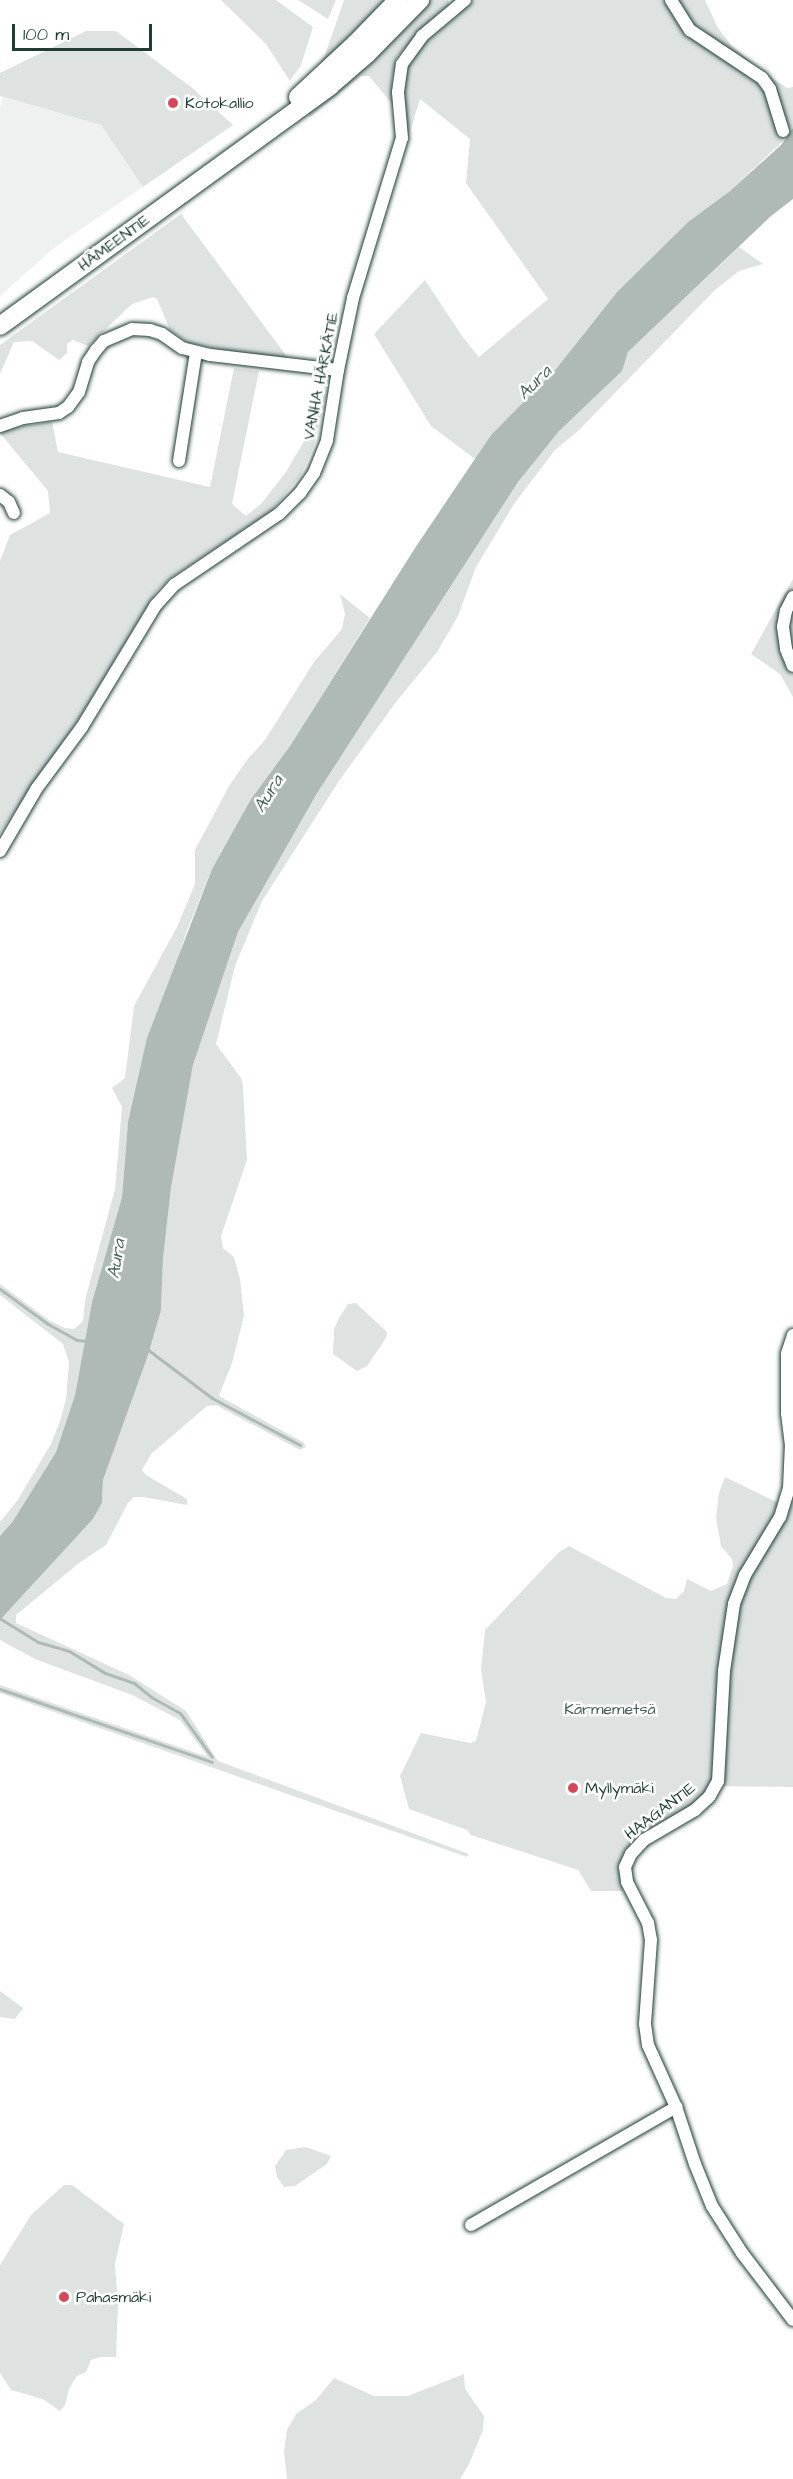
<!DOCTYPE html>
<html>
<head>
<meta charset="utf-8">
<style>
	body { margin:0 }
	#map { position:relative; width:793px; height:2479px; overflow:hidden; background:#fff; font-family:"Architects Daughter",sans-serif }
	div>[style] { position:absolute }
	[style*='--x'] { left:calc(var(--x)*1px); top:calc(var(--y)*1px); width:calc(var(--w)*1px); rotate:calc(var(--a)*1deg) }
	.built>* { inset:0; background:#eef1f0 }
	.green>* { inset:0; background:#dee3e2 }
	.water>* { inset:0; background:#afbab7 }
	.stream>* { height:3px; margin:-1.5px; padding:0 1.5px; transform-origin:1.5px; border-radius:1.5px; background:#afbab7 }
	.roads { filter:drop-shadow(0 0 2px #1f3d34) drop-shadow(0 0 2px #1f3d34) }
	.minor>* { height:12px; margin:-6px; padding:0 6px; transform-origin:6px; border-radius:6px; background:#fff }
	.highway>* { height:18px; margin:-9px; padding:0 9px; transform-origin:9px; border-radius:9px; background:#fff }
	.dots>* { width:16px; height:16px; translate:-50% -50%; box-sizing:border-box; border:3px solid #fff; border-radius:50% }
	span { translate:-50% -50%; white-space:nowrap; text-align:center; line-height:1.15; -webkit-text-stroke:5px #fff; paint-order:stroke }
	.poi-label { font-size:16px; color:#1f3d34 }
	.left { translate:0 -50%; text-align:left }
	.street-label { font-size:16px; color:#1f3d34 }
	.park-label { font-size:16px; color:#455e57 }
	.water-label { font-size:18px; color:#4a625b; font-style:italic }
	.scale { position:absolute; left:12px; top:24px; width:140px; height:27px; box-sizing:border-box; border:3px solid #1f3d34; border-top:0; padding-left:8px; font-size:18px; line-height:21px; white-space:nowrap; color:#1f3d34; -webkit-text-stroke:4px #fff; paint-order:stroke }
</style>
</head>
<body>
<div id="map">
	<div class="built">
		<div style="clip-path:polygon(2px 97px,101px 125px,143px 187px,56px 246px,0 296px,0 109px)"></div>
	</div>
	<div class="green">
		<div style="clip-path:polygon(221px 0,276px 0,313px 27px,301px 65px,290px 81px,266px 44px)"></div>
		<div style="clip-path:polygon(298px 0,336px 0,328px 19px)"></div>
		<div style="clip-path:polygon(344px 0,388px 0,315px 72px,325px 55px)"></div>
		<div style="clip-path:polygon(429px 0,448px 0,450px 8px,397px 56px,392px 78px,393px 105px,369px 76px,361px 76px,310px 117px,307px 112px,383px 47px)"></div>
		<div style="clip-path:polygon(471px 0,705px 0,718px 28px,731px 45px,751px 62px,761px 80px,780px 130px,786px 138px,730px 191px,688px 222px,617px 292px,556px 369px,491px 435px,475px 459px,431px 426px,374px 334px,425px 280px,462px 336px,479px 357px,548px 299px,466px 183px,470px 139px,420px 99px,408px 138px,403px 72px,423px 44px,454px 19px)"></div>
		<div style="clip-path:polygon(86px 31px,116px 31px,191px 87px,233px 125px,143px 187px,101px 125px,0 96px,0 73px)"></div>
		<div style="clip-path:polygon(759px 69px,787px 88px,793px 87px,793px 128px,790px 133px,769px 82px)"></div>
		<div style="clip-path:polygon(181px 214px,288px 358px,264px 357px,189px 343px,170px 330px,157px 299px,153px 297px,132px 304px,88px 346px,73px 340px,67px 344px,67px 353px,59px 360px,32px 341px,14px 342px,0 374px,0 345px)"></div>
		<div style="clip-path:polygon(739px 247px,763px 264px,739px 271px,715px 290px,578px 431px,555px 450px,514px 504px,476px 567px,458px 616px,437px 652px,396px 702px,339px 781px,262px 901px,235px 966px,216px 1044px,241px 1078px,243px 1086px,247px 1160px,221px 1236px,223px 1248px,234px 1257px,240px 1279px,244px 1316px,232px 1363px,219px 1396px,303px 1442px,306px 1447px,300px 1450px,216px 1405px,207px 1406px,151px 1454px,142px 1470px,146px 1475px,187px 1499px,187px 1505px,143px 1497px,134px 1497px,128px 1503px,106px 1545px,79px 1563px,16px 1615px,16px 1623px,129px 1675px,186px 1711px,218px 1761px,469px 1854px,467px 1857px,0 1693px,0 1685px,208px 1757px,180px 1720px,132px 1695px,35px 1659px,0 1640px,0 1620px,93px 1519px,102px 1503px,103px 1480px,161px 1310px,163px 1259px,171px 1188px,193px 1065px,238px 932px,316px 795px,518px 482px,558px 431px,622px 371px,628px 352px)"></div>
		<div style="clip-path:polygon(234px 368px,259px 371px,232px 504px,246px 516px,261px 504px,286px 472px,307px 436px,326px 391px,314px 445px,301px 475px,271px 511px,172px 577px,157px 590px,82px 714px,0 833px,0 561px,10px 535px,50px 513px,48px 491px,0 433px,11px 428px,52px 422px,58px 452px,210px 487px)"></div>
		<div style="clip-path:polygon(793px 579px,793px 697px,780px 674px,751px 654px)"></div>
		<div style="clip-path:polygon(340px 594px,370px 618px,290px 746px,251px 799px,212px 869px,186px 933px,128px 1122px,122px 1197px,92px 1302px,75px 1395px,56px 1452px,13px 1521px,0 1536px,0 1522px,17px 1501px,51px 1444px,60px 1421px,66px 1399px,69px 1362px,63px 1344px,0 1295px,0 1284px,50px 1321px,65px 1328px,74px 1329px,83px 1321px,85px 1300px,115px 1189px,122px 1107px,112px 1088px,125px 1078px,134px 1006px,177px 927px,195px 884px,195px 850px,229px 786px,247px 760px,265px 740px,314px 662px,342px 629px,345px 614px)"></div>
		<div style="clip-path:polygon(356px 1303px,387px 1332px,386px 1338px,367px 1366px,357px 1371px,333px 1354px,334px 1329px,338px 1320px,348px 1304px)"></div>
		<div style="clip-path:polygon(725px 1477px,789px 1508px,793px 1493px,793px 1787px,711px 1786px,688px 1809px,638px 1839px,620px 1870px,623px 1891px,591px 1891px,578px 1870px,471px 1835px,467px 1830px,409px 1809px,400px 1776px,421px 1733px,470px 1743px,476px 1741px,486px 1702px,481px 1669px,485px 1630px,558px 1553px,569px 1546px,666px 1598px,676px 1599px,684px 1591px,687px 1579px,711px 1591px,727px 1584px,733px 1566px,732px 1559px,721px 1546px,716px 1518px,719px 1493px)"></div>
		<div style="clip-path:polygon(0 1991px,23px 2008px,15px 2019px,0 2017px)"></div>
		<div style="clip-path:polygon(306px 2147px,331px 2156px,327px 2164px,295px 2186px,284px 2187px,277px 2177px,275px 2166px,286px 2150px)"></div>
		<div style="clip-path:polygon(64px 2185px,72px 2185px,124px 2224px,115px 2264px,118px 2306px,116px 2357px,100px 2357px,91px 2360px,86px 2372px,77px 2376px,69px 2389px,65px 2405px,60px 2411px,43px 2399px,11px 2390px,0 2373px,0 2265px,31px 2215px)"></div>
		<div style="clip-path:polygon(464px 2374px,465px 2389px,484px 2416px,483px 2430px,469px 2464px,460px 2479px,287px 2479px,284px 2452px,287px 2430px,296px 2414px,316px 2400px,334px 2378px,374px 2396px,408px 2396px)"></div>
	</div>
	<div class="water">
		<div style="clip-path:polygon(793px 128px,793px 199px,771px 216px,628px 352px,622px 371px,559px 431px,518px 482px,316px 795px,238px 932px,193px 1065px,171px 1188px,163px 1259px,161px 1310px,148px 1355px,103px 1480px,102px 1503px,93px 1519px,0 1620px,0 1536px,13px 1521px,56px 1452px,75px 1395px,92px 1302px,122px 1197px,128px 1122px,147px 1038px,212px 869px,251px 799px,290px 746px,415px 548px,491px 435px,556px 369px,617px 292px,688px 222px,730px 191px,781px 145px)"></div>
	</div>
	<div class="stream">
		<div style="--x:0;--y:1289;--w:59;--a:36.1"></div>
		<div style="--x:48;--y:1324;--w:33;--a:29"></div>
		<div style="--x:77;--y:1340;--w:10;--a:6"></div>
		<div style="--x:147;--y:1349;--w:81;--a:37"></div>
		<div style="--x:212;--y:1398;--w:100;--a:28.1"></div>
		<div style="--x:1;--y:1619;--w:44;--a:31.9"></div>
		<div style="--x:38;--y:1642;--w:32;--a:16"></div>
		<div style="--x:69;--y:1651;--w:42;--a:31.4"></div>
		<div style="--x:105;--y:1673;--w:31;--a:19"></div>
		<div style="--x:134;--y:1683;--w:22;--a:39"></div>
		<div style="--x:151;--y:1697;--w:33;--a:29"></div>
		<div style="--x:180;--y:1713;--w:54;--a:54"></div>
		<div style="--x:0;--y:1689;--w:224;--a:19"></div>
	</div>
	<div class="roads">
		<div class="minor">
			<div style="--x:671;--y:0;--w:36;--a:58"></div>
			<div style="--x:690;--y:30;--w:87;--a:33.7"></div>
			<div style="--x:762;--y:78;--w:14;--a:54"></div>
			<div style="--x:770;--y:89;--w:44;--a:72.8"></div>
			<div style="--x:0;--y:426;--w:24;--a:-19"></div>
			<div style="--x:23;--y:418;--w:36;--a:-8"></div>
			<div style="--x:59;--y:413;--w:11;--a:-34"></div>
			<div style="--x:68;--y:407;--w:19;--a:-54"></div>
			<div style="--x:79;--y:392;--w:31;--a:-73"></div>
			<div style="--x:88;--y:362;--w:14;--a:-56"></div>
			<div style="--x:96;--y:350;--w:12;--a:-48"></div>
			<div style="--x:104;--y:341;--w:30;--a:-23"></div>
			<div style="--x:132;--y:329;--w:18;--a:3"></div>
			<div style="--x:150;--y:330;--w:13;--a:18"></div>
			<div style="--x:162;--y:334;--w:24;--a:35"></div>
			<div style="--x:182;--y:348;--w:29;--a:14"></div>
			<div style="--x:210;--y:355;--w:129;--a:6.7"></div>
			<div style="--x:179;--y:461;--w:110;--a:-81.1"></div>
			<div style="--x:0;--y:495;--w:11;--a:38"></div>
			<div style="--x:9;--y:502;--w:12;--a:66"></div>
			<div style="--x:793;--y:597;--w:16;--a:117"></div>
			<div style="--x:786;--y:611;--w:16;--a:101"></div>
			<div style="--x:783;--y:627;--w:22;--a:82"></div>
			<div style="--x:786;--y:649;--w:18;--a:68"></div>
			<div style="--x:0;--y:851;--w:73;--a:-59.6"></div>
			<div style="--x:37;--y:788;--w:76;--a:-53.6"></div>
			<div style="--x:82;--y:727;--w:143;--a:-58.8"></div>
			<div style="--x:156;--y:605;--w:27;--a:-48"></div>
			<div style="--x:174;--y:585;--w:127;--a:-34.1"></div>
			<div style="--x:279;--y:514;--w:30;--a:-45"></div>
			<div style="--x:300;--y:493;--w:24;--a:-55"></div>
			<div style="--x:314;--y:473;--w:35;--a:-68"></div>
			<div style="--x:327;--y:440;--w:71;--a:-81.1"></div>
			<div style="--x:338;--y:370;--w:74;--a:-78.2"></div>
			<div style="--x:353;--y:298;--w:167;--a:-73"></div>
			<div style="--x:402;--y:138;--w:46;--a:-95"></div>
			<div style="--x:398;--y:92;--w:28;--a:-82"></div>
			<div style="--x:402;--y:64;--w:34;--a:-54"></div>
			<div style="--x:422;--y:36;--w:56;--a:-39.9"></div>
			<div style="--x:793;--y:1335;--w:20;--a:108"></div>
			<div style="--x:787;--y:1354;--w:59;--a:90"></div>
			<div style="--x:787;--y:1413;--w:31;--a:83"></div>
			<div style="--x:791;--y:1444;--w:44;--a:92.6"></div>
			<div style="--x:789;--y:1488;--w:30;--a:107"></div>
			<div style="--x:780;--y:1517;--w:68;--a:121.1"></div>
			<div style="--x:745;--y:1575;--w:31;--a:111"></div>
			<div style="--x:734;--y:1604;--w:68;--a:98.5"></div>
			<div style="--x:724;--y:1671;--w:110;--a:93.1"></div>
			<div style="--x:718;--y:1781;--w:18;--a:119"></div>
			<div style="--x:709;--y:1797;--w:19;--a:137"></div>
			<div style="--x:695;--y:1810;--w:59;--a:149.5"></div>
			<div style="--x:644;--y:1840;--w:19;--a:133"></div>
			<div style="--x:631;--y:1854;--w:14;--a:115"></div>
			<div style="--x:625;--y:1867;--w:15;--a:82"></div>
			<div style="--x:627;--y:1882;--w:46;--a:62.9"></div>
			<div style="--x:648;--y:1923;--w:17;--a:80"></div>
			<div style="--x:651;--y:1940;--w:84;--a:94.1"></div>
			<div style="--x:645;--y:2024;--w:21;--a:82"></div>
			<div style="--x:648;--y:2045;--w:68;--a:65.7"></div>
			<div style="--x:676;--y:2107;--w:60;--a:71.6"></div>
			<div style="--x:695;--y:2164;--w:45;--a:68"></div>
			<div style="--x:712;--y:2206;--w:56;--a:57.4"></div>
			<div style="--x:742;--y:2253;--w:84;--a:52.7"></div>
			<div style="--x:471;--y:2225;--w:237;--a:-29.9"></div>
		</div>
		<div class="highway">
			<div style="--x:298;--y:97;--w:78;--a:-42.9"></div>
			<div style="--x:355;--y:44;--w:62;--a:-45.7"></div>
			<div style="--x:0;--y:326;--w:408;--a:-36"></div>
			<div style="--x:330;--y:86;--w:49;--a:-40.9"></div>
			<div style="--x:367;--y:54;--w:76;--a:-45.5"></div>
		</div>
	</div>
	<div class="dots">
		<div style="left:173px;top:103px;background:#d1495b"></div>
		<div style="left:573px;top:1788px;background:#d1495b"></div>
		<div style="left:64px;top:2297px;background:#d1495b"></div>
	</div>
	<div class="poi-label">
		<span class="left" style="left:185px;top:103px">Kotokallio</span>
		<span class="left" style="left:585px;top:1788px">Myllymäki</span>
		<span class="left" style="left:76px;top:2297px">Pahasmäki</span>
	</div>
	<div class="street-label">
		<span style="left:114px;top:243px;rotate:-36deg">HÄMEENTIE</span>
		<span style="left:321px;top:376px;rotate:-79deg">VANHA HÄRKÄTIE</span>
		<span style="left:660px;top:1811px;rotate:-37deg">HAAGANTIE</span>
	</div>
	<div class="park-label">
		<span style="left:610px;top:1709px">Kärmemetsä</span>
	</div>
	<div class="water-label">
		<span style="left:535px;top:383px;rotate:-45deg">Aura</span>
		<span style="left:269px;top:794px;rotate:-58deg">Aura</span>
		<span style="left:117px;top:1259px;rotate:-81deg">Aura</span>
	</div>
	<div class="scale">100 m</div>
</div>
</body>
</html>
